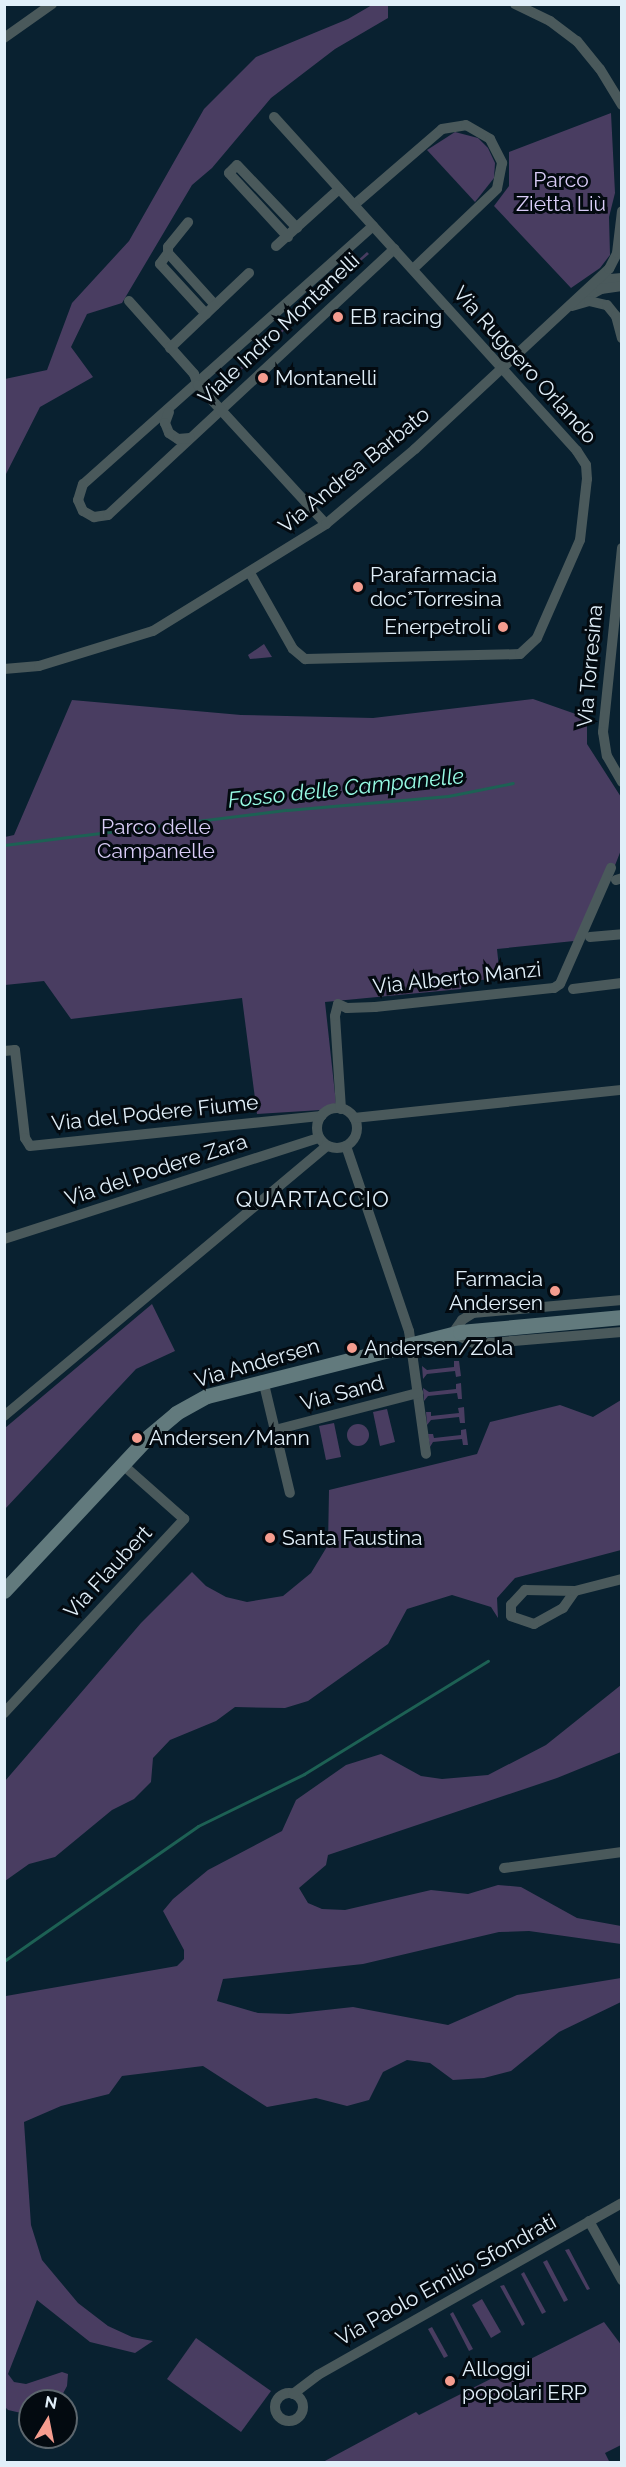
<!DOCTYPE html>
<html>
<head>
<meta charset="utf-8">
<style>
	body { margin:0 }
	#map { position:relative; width:626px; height:2467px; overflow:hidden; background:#092130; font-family:Raleway,sans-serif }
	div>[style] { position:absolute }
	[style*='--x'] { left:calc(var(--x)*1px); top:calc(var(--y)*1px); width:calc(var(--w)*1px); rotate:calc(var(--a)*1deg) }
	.green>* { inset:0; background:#493d61 }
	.round { border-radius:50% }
	.stream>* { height:3px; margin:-1.5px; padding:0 1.5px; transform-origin:1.5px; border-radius:1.5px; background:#1d6154 }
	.street>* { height:10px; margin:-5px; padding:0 5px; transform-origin:5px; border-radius:5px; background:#4a595b }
	.street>.ring { margin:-5px; padding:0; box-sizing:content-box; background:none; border:10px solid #4a595b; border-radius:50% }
	.secondary>* { height:15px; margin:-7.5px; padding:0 7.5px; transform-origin:7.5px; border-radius:7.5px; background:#627a7d }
	.dots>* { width:16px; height:16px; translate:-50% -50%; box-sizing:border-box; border:3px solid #030a10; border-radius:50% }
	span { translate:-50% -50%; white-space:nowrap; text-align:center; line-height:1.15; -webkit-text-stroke:6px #030a10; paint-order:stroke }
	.park-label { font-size:21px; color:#d9ccf7 }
	.poi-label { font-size:21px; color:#e1eff9 }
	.left { translate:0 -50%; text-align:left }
	.right { translate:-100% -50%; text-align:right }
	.street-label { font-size:21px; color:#e1eff9 }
	.water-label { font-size:22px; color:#96fae3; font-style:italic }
	.neighbourhood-label { font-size:22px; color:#e1eff9; letter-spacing:1.5px }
	.frame { position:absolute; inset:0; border:6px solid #e1eff9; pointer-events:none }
	.north { position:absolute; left:18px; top:2389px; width:60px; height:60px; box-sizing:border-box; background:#030a10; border:2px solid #5c666d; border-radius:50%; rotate:10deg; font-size:16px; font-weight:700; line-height:24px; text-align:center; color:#e1eff9 }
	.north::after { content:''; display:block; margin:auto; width:21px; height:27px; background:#f59d8f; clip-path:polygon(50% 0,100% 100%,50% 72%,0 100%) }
</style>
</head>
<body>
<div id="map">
	<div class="green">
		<div style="clip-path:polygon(372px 5px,388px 5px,388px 18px,335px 49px,271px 98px,212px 168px,192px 185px,122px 303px,87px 314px,71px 347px,93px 377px,40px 407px,5px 476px,5px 379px,47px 370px,72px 303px,129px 241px,204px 109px,256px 57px,348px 19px)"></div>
		<div style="clip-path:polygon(611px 113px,615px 193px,609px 217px,610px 255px,600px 268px,571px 288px,494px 206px,509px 186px,509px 152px)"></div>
		<div style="clip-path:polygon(455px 132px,478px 138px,488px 148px,495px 163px,494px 178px,475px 202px,427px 150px)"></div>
		<div style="clip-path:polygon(367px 252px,369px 254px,301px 312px)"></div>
		<div style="clip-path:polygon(286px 326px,288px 327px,223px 387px,221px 385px)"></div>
		<div style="clip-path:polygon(264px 644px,272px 657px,250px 659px,248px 655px)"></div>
		<div style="clip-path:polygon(533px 699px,587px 718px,587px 744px,621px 797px,621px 850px,614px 868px,574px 941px,497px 949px,500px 978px,462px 982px,461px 989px,325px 1002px,336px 1103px,321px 1110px,257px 1114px,242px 998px,71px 1019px,44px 981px,5px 985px,5px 837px,14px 835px,72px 700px,241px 715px,373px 718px)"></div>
		<div style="clip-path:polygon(152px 1304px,175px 1351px,136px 1369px,5px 1509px,5px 1428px)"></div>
		<div style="clip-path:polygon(454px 1361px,459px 1361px,461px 1376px,456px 1377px,455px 1371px,427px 1374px,423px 1379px,422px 1366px,427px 1370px,454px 1367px)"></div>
		<div style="clip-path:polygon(461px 1383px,462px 1399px,458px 1399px,457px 1393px,428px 1396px,424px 1401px,423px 1388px,429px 1392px,456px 1389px,456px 1384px)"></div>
		<div style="clip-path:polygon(621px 1400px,621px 1550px,515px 1578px,497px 1598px,498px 1618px,491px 1607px,452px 1595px,407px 1609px,388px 1644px,308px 1701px,285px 1708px,235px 1707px,216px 1721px,170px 1740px,153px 1758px,151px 1782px,134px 1799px,112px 1810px,55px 1857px,29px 1864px,5px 1881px,5px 1781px,141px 1623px,192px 1572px,206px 1586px,226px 1597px,247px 1602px,283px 1596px,311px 1573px,328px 1545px,329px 1490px,477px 1454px,490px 1422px,560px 1405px,593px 1417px)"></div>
		<div style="clip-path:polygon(464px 1407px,465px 1423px,460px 1423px,459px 1417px,431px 1420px,427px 1425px,426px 1412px,431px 1412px,431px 1416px,459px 1413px,458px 1408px)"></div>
		<div style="clip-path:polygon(387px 1409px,395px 1442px,380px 1446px,373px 1412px)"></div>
		<div style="clip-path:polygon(334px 1423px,341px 1457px,326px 1460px,319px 1426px)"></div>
		<div class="round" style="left:347px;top:1424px;width:22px;height:22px"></div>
		<div style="clip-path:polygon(466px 1429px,468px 1445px,463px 1445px,462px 1439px,433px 1442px,430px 1447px,428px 1434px,433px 1434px,434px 1438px,461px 1435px,461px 1430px)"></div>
		<div style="clip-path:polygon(621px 1685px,621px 1752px,557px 1778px,328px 1855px,326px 1865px,299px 1888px,308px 1903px,322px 1909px,345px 1910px,431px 1890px,468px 1894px,498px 1885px,521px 1887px,577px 1918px,621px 1926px,621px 1944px,529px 1931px,499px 1932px,363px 1964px,223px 1979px,217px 2001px,258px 2013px,289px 2014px,353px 2007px,448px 2025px,517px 1995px,621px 1978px,621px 2002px,559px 2032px,511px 2071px,484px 2078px,453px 2080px,430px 2063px,407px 2060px,383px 2072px,369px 2100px,347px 2106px,316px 2098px,267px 2107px,203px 2066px,122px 2076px,109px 2094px,61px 2106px,24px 2122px,31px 2225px,42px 2260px,78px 2303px,108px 2326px,132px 2337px,153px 2341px,135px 2353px,90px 2342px,37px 2300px,8px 2374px,14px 2382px,26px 2384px,62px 2372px,68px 2374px,67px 2386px,59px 2401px,30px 2401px,30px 2415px,8px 2410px,4px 2406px,5px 1991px,6px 1996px,177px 1966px,184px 1959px,184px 1950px,163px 1911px,173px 1899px,208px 1870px,282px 1831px,296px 1800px,346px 1765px,381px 1754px,421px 1776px,442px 1779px,488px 1775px,546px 1745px)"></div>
		<div style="clip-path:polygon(569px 2249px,590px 2289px,587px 2290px,565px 2250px)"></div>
		<div style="clip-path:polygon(547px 2260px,568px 2300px,564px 2302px,543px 2262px)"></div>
		<div style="clip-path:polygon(524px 2272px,546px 2312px,542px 2314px,521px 2274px)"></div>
		<div style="clip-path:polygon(504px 2285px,525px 2324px,522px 2326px,500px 2286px)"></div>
		<div style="clip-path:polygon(482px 2299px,501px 2332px,491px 2338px,472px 2305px)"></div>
		<div style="clip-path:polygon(453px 2312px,473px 2349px,469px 2351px,450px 2314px)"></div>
		<div style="clip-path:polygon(604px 2322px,622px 2346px,621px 2445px,605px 2453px,609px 2461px,606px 2462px,323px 2462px,416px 2412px,419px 2415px)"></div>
		<div style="clip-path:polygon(432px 2327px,448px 2356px,444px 2358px,428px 2329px)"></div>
		<div style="clip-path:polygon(196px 2338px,271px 2391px,241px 2432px,167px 2379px)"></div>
	</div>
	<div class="stream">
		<div style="--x:4;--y:845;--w:285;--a:-7.1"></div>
		<div style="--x:287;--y:810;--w:162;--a:-5"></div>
		<div style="--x:448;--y:796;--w:66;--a:-11.3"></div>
		<div style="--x:4;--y:1961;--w:236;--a:-34.8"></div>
		<div style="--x:198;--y:1826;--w:118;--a:-26.1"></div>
		<div style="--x:304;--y:1774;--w:216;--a:-31.6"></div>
	</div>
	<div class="street">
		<div style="--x:515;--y:4;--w:39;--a:26"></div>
		<div style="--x:550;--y:21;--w:34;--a:37"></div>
		<div style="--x:577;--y:41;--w:36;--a:51"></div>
		<div style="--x:600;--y:69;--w:42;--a:58.6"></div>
		<div style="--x:4;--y:38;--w:59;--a:-35.3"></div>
		<div style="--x:354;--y:205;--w:116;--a:-40.8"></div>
		<div style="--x:442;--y:129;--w:24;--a:-9"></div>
		<div style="--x:466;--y:125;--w:28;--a:30"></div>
		<div style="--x:490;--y:139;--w:27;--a:63"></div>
		<div style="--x:502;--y:163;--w:26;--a:101"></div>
		<div style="--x:497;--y:189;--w:116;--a:136.4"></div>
		<div style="--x:373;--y:226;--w:388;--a:138.3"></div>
		<div style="--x:83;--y:484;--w:17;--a:107"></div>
		<div style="--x:78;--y:500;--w:12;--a:66"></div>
		<div style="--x:83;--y:511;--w:13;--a:29"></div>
		<div style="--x:94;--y:517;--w:14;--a:-8"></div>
		<div style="--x:108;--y:515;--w:391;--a:-42.9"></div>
		<div style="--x:288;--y:237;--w:87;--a:-132.7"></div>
		<div style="--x:229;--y:173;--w:11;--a:-45"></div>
		<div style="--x:237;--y:165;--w:87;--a:46.4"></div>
		<div style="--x:276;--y:246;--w:85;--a:-42.1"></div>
		<div style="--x:168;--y:253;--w:6;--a:-90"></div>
		<div style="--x:168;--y:247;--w:32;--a:-51"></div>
		<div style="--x:599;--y:280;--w:23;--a:-5"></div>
		<div style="--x:583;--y:299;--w:21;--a:-29"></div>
		<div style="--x:601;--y:289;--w:21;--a:-8"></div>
		<div style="--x:129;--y:301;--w:98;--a:48.3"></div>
		<div style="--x:194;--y:374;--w:12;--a:70"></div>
		<div style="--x:198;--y:385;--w:189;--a:47.4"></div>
		<div style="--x:572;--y:306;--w:18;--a:-16"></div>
		<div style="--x:589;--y:301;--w:18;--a:13"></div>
		<div style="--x:607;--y:305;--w:14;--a:51"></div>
		<div style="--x:616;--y:316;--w:23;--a:75"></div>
		<div style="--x:206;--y:314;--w:68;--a:-132.6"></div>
		<div style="--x:160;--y:264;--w:14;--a:-54"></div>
		<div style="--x:168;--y:253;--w:70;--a:47.9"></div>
		<div style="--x:170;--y:348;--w:109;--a:-43.5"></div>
		<div style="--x:169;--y:412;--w:12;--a:110"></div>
		<div style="--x:165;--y:423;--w:11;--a:68"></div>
		<div style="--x:169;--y:433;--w:11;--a:34"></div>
		<div style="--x:178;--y:439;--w:12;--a:-5"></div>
		<div style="--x:622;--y:548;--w:185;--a:95.9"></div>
		<div style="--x:603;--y:732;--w:24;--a:81"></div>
		<div style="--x:607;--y:756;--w:30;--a:60"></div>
		<div style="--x:250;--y:573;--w:87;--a:60.5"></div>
		<div style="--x:293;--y:649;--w:16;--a:40"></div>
		<div style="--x:305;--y:659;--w:215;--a:-1.3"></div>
		<div style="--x:520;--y:654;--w:23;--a:-43"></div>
		<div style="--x:537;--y:638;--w:107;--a:-66.3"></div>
		<div style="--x:580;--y:540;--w:61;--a:-83.5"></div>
		<div style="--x:587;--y:479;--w:14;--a:-94"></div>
		<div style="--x:586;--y:465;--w:17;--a:-123"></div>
		<div style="--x:577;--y:451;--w:451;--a:-132.2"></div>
		<div style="--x:4;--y:669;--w:35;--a:-5"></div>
		<div style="--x:39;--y:666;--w:119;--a:-17.1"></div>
		<div style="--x:153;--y:631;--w:203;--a:-31.7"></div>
		<div style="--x:326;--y:524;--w:116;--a:-40.1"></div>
		<div style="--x:415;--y:449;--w:265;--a:-42.9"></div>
		<div style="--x:609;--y:269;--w:18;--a:-63"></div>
		<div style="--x:617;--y:253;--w:42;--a:-83.2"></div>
		<div style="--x:616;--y:880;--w:6;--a:-18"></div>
		<div style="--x:590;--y:937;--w:32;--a:-5"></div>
		<div style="--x:573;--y:989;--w:49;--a:-7"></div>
		<div style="--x:4;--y:1051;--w:11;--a:-5"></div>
		<div style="--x:15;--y:1050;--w:89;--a:83.5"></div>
		<div style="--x:25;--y:1138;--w:9;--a:58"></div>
		<div style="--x:30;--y:1146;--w:293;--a:-5.9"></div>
		<div class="ring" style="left:317px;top:1108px;width:30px;height:30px"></div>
		<div style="--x:341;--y:1109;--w:93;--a:-93.7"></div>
		<div style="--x:335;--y:1016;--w:12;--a:-76"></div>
		<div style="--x:338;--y:1004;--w:10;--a:24"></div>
		<div style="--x:347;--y:1008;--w:28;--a:-2"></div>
		<div style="--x:375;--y:1007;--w:180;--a:-6.1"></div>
		<div style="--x:554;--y:988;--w:7;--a:-34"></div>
		<div style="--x:560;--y:984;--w:127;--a:-66.3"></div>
		<div style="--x:354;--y:1118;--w:269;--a:-6"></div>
		<div style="--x:346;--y:1146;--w:195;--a:71.2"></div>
		<div style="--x:409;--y:1331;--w:124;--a:82.1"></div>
		<div style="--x:4;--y:1239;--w:331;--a:-17.8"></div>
		<div style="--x:622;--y:1300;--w:150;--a:175"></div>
		<div style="--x:473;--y:1313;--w:13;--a:148"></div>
		<div style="--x:462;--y:1320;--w:16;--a:125"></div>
		<div style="--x:453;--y:1333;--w:25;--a:26"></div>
		<div style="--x:476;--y:1344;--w:146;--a:-4.7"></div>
		<div style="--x:263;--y:1380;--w:116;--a:76.6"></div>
		<div style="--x:4;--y:1416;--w:421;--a:-39.9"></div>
		<div style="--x:275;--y:1430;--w:148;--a:-14.5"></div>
		<div style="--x:575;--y:1591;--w:21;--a:125"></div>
		<div style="--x:563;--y:1608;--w:33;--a:151"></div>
		<div style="--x:534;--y:1624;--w:24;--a:-161"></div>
		<div style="--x:511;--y:1616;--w:11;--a:-90"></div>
		<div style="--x:511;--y:1605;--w:21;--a:-47"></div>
		<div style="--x:525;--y:1590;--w:50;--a:1.1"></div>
		<div style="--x:575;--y:1591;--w:49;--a:-14.3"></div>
		<div style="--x:4;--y:1713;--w:265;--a:-47.1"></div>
		<div style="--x:184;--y:1519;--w:83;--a:-138.4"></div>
		<div style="--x:504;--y:1868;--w:119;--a:-7.7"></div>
		<div style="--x:589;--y:2221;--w:68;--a:60.8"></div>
		<div class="ring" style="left:275px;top:2393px;width:18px;height:18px"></div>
		<div style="--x:293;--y:2394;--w:31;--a:-37"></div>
		<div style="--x:318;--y:2375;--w:349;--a:-29.5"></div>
	</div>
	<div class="secondary">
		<div style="--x:4;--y:1591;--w:212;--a:-46.9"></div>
		<div style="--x:149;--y:1436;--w:35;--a:-40"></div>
		<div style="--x:176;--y:1413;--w:35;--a:-29"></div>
		<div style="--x:207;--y:1396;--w:261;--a:-14.2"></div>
		<div style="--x:460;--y:1332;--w:163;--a:-5.3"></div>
	</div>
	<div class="dots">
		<div style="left:338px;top:317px;background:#f59d8f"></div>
		<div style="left:263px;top:378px;background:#f59d8f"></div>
		<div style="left:358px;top:587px;background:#f59d8f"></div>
		<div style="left:503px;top:627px;background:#f59d8f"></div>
		<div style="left:555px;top:1291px;background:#f59d8f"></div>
		<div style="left:352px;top:1348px;background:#f59d8f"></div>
		<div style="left:137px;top:1438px;background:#f59d8f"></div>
		<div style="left:270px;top:1538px;background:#f59d8f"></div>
		<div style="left:450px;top:2381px;background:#f59d8f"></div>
	</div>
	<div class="park-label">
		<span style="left:561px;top:192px">Parco<br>Zietta Liù</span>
		<span style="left:156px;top:839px">Parco delle<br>Campanelle</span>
	</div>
	<div class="poi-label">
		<span class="left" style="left:350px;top:317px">EB racing</span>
		<span class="left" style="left:275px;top:378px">Montanelli</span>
		<span class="left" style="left:370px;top:587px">Parafarmacia<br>doc*Torresina</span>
		<span class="right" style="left:491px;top:627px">Enerpetroli</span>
		<span class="right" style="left:543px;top:1291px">Farmacia<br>Andersen</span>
		<span class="left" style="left:364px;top:1348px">Andersen/Zola</span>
		<span class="left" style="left:149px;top:1438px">Andersen/Mann</span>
		<span class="left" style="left:282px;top:1538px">Santa Faustina</span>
		<span class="left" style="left:462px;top:2381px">Alloggi<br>popolari ERP</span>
	</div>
	<div class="street-label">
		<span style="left:279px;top:329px;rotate:-43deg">Viale Indro Montanelli</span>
		<span style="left:525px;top:365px;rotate:48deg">Via Ruggero Orlando</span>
		<span style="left:354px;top:470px;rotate:-39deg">Via Andrea Barbato</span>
		<span style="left:590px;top:666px;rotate:-85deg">Via Torresina</span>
		<span style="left:457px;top:978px;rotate:-6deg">Via Alberto Manzi</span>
		<span style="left:155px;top:1113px;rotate:-6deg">Via del Podere Fiume</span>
		<span style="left:156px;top:1170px;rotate:-18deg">Via del Podere Zara</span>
		<span style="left:257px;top:1363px;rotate:-16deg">Via Andersen</span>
		<span style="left:342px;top:1393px;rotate:-15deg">Via Sand</span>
		<span style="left:108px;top:1572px;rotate:-47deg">Via Flaubert</span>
		<span style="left:446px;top:2280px;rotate:-29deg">Via Paolo Emilio Sfondrati</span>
	</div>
	<div class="water-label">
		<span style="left:346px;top:788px;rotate:-6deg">Fosso delle Campanelle</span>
	</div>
	<div class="neighbourhood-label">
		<span style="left:313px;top:1200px">QUARTACCIO</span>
	</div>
	<div class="frame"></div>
	<div class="north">N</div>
</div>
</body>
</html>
